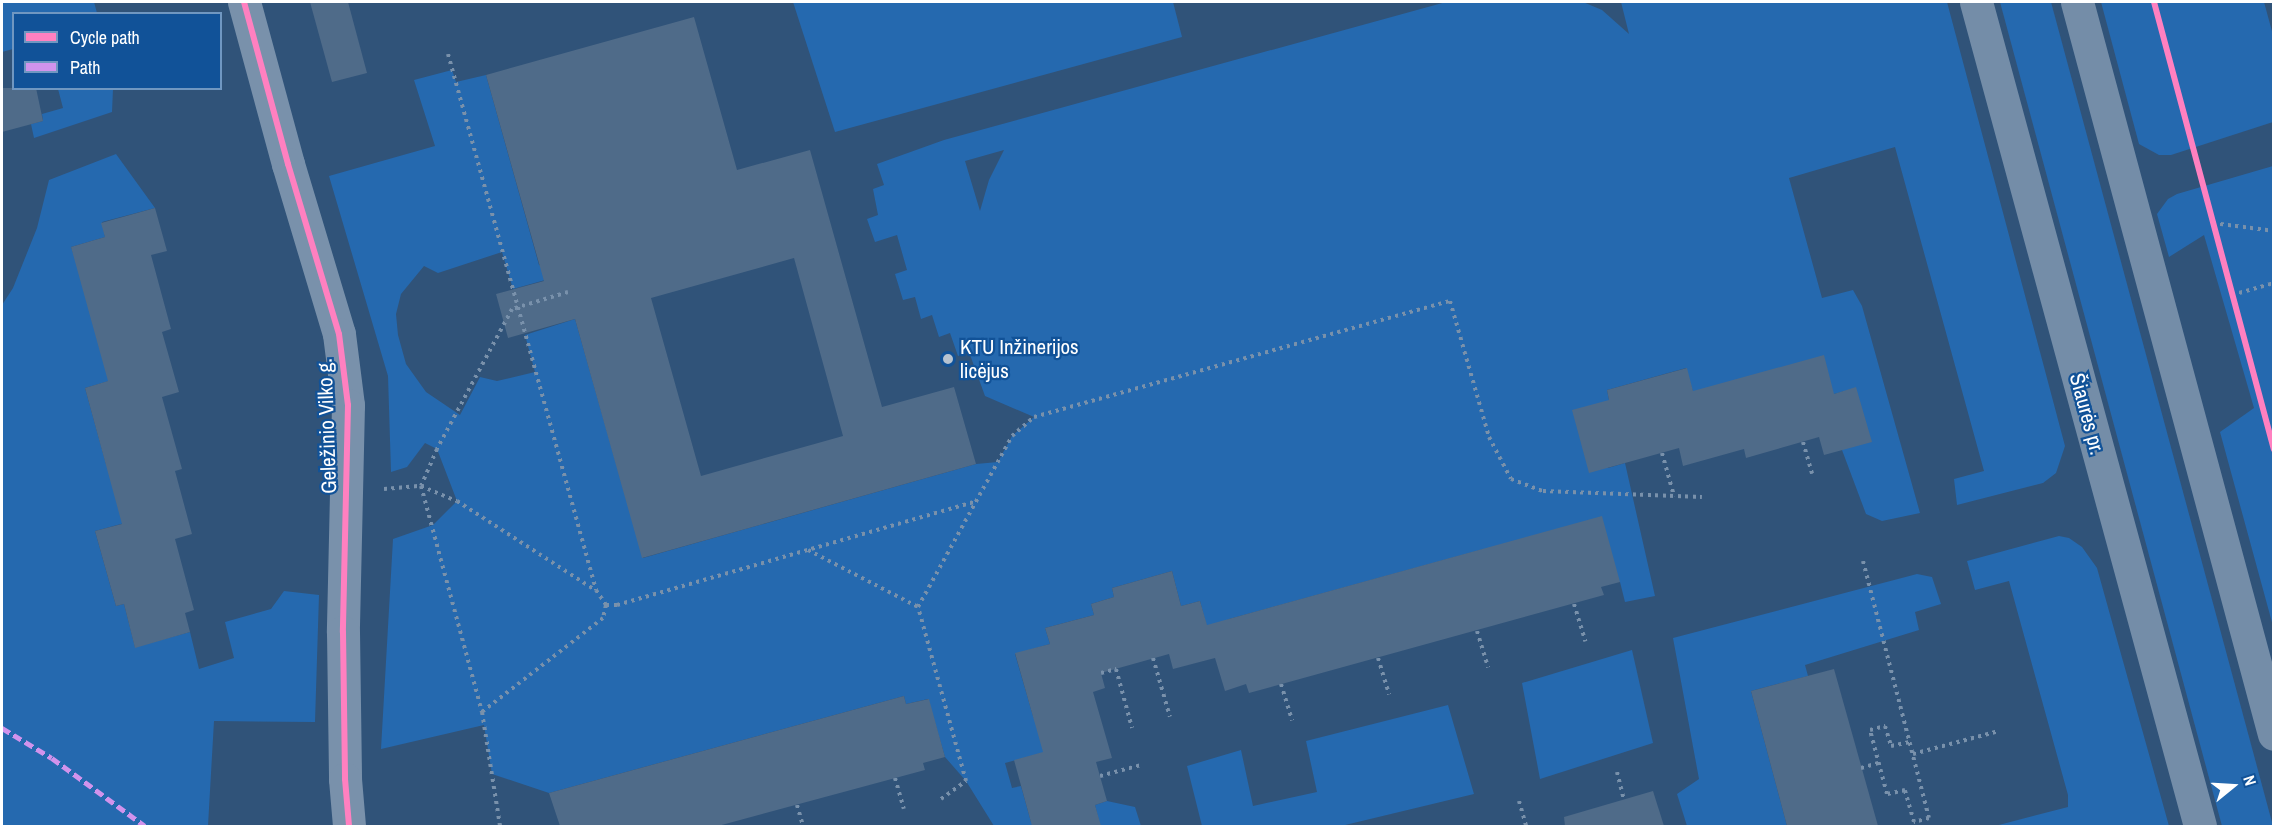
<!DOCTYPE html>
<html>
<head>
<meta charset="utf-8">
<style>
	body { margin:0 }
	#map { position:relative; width:2275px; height:828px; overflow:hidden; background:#305379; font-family:"Archivo Narrow",sans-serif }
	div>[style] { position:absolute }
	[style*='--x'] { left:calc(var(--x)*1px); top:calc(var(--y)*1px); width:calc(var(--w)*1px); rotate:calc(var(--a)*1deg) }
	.green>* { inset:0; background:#2569af }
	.building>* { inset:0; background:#4f6b89 }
	.path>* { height:4px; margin-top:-2px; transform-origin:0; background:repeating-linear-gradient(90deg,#7991ab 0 3px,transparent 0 7.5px) }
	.street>* { height:33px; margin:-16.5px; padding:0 16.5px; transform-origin:16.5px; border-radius:16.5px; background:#7991ab }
	.secondary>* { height:33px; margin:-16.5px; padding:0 16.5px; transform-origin:16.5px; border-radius:16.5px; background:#748da8 }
	.quiet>* { height:4.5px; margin-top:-2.25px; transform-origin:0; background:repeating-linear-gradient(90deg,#d193ec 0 9px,transparent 0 13.5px) }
	.cycleway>* { height:6px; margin:-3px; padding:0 3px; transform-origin:3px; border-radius:3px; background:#ff80c0 }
	.dots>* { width:16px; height:16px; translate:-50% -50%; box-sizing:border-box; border:3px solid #115298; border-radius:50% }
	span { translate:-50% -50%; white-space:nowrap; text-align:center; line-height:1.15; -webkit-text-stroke:4.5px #115298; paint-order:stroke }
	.poi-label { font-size:21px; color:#fff }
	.left { translate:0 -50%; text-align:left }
	.street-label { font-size:21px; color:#fff }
	.frame { position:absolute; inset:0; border:3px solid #fff; pointer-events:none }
	.legend { position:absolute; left:12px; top:12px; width:210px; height:78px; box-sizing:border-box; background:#115298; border:2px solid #7097c1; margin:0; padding:8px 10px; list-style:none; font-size:18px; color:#fff }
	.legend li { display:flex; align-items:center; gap:12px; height:30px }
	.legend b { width:30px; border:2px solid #7097c1 }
	.north { position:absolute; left:2203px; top:756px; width:60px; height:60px; -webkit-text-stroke:4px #115298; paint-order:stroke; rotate:72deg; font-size:16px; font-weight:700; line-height:24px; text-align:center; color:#fff }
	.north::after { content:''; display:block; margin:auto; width:21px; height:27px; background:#fff; clip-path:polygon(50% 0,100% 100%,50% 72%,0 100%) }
</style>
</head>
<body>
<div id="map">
	<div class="green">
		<div style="clip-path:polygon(2px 2px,94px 2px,97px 13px,14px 14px,13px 49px,2px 52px)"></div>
		<div style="clip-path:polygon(793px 2px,1173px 2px,1182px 37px,835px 132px)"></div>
		<div style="clip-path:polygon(evenodd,1446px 2px,1583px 2px,1602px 10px,1629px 34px,1621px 2px,1947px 2px,2065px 446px,2056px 473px,2043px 483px,1957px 505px,1954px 479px,1984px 471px,1895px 147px,1789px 178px,1822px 298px,1853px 290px,1862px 306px,1920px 513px,1882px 521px,1866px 514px,1842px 450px,1856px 388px,1834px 394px,1696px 402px,1686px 368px,1607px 390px,1609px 400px,1604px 459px,1608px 468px,1625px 463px,1655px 596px,1625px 602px,1620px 582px,1484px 549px,1229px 619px,1208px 631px,1200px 601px,1181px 606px,1172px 571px,1112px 588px,1114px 597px,1091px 604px,1094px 615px,1045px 628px,1050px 644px,1015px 654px,1033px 716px,1049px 751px,1005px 763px,1012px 788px,1021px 786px,1031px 822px,1039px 821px,1041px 826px,994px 826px,966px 781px,945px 757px,928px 699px,906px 704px,904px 696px,549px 793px,492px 774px,484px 725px,381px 749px,393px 539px,433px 525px,457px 501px,437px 449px,425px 443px,407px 467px,391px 472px,388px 376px,329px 176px,435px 146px,414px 80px,452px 70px,456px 82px,486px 75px,539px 265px,563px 275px,513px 289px,502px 252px,438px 273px,424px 266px,401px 294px,396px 314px,398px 335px,406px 364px,426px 392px,460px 415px,480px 377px,497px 381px,535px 372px,525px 335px,575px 319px,643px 558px,976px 464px,998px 462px,1012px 436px,1034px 417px,985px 396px,969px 352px,958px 356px,950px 333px,939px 337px,932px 315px,921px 319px,915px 297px,903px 300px,895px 274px,907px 270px,897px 235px,875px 242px,867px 219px,878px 215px,873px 189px,884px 185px,877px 164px,944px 140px,1446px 2px,1004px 150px,989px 180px,980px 211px,965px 161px,1004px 150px)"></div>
		<div style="clip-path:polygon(2000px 2px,2051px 2px,2273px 826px,2222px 826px)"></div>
		<div style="clip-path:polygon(2101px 2px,2264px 2px,2273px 35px,2273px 122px,2171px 155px,2159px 155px,2139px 144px)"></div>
		<div style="clip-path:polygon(58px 89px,113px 89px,112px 112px,34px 138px,31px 124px,43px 121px,42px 114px,63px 108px)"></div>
		<div style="clip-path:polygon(116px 154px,155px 208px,102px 222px,105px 237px,71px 247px,119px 378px,85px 388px,106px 464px,132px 521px,95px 531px,116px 606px,124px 604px,135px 647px,190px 632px,199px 669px,234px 658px,225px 622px,271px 609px,284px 591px,319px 595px,315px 722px,214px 721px,208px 826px,2px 826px,2px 305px,13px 288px,37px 228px,49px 180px)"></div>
		<div style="clip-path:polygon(2273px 166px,2274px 166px,2273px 626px,2220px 432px,2254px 408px,2204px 235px,2169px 257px,2157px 214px,2168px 199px,2177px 194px)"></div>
		<div style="clip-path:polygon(2059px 536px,2069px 538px,2082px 547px,2097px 568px,2169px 826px,1995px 826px,2068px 807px,2068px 795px,2009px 581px,1975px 590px,1967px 561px)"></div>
		<div style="clip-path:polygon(1917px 574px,1932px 577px,1941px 604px,1915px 612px,1919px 630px,1805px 665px,1808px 676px,1751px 691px,1787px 826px,1687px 826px,1677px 794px,1699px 779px,1673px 638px)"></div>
		<div style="clip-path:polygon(1632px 650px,1653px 743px,1540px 779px,1522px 683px)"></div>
		<div style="clip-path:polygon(1448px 705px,1474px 794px,1341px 826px,1202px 826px,1187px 766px,1241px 750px,1253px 806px,1317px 792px,1306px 741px)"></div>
		<div style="clip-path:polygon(1107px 801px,1135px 807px,1141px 826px,1094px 826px,1100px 825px,1095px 805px)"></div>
	</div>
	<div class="building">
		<div style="clip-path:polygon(310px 2px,348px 2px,367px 73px,332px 82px)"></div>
		<div style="clip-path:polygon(evenodd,694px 17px,737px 170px,810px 150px,882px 407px,954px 387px,976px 464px,642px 558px,575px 319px,508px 338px,496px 294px,544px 281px,486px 75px,694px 17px,794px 258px,843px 436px,701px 476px,651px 298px,794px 258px)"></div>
		<div style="clip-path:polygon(2px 88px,36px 88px,43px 121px,2px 132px)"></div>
		<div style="clip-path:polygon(155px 208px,167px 251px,151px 255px,171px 329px,162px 332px,179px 392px,162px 397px,182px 469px,175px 471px,192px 534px,175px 539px,194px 610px,185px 613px,190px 632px,135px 648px,124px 604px,116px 606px,95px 531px,122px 524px,85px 388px,108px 381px,71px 247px,105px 237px,101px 223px)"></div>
		<div style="clip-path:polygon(1824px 355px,1834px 394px,1856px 387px,1872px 442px,1824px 455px,1819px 437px,1746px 458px,1744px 449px,1683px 466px,1679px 448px,1589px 473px,1572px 410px,1609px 400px,1607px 390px,1687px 368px,1693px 391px)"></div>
		<div style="clip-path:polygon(1602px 516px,1620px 582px,1601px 587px,1604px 595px,1249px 693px,1246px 684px,1225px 691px,1215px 658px,1173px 669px,1169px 654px,1101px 673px,1105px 688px,1093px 692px,1112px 758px,1096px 762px,1107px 801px,1095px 805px,1101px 826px,1032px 826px,1014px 760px,1043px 752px,1015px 653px,1050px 644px,1045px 628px,1094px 615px,1091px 604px,1114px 597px,1112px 588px,1172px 571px,1181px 606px,1200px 601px,1207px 625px)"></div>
		<div style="clip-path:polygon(1834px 669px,1878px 826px,1787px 826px,1751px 691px)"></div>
		<div style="clip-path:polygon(904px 696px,906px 704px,929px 699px,945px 757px,923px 763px,925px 770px,718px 826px,560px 826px,549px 793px)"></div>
		<div style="clip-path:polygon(1653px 791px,1664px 826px,1565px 826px,1564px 817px)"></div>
	</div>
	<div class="path">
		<div style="--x:2154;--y:2;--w:463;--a:75"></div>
		<div style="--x:448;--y:54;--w:556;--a:74.56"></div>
		<div style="--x:596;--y:590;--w:18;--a:56"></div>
		<div style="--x:606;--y:605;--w:13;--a:103"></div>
		<div style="--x:603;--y:618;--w:153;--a:142.2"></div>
		<div style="--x:482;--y:712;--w:115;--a:81"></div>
		<div style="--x:2213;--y:223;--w:62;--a:7.5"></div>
		<div style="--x:568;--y:292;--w:59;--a:163.1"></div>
		<div style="--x:512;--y:309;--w:159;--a:118.2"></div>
		<div style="--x:437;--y:449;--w:40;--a:113.4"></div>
		<div style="--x:421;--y:486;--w:39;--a:23"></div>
		<div style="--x:457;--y:501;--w:164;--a:32.8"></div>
		<div style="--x:2232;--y:295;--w:44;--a:-15.9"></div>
		<div style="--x:1803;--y:442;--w:33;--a:74"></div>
		<div style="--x:1662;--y:453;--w:45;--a:74.4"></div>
		<div style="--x:384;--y:489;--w:37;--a:-5"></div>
		<div style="--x:421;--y:486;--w:234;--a:74.9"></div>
		<div style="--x:808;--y:550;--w:124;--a:27.4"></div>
		<div style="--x:1863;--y:561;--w:265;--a:75.6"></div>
		<div style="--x:1929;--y:818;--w:16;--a:165"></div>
		<div style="--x:1914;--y:822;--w:33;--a:-106"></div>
		<div style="--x:1905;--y:790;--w:18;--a:167"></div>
		<div style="--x:1887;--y:794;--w:66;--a:-104.9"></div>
		<div style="--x:1870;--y:730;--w:16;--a:-15"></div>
		<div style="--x:1885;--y:726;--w:21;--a:73"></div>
		<div style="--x:1891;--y:746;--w:19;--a:-12"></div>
		<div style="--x:1574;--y:604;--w:39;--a:73"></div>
		<div style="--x:606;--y:605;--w:11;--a:0"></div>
		<div style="--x:617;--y:605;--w:375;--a:-16.1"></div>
		<div style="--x:1477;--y:631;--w:38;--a:73"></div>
		<div style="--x:1153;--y:658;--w:61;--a:73.9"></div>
		<div style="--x:1378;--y:658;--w:38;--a:73"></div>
		<div style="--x:1101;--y:673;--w:16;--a:-15"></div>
		<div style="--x:1116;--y:669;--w:61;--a:74.8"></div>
		<div style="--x:1281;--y:684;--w:38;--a:73"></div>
		<div style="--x:1913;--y:754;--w:89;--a:-15"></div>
		<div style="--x:1861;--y:768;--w:18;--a:-16"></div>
		<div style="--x:1617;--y:772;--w:29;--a:76"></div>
		<div style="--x:1100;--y:776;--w:42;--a:-15"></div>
		<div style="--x:895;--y:778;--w:32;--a:74"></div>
		<div style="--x:941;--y:799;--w:31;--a:-36"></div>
		<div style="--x:966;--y:781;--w:180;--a:-105.4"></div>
		<div style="--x:918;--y:607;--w:195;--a:-61.2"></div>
		<div style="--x:1012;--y:436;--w:29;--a:-41"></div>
		<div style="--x:1034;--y:417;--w:432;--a:-15.6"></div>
		<div style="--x:1450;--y:301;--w:141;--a:74"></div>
		<div style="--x:1489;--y:437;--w:47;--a:62.4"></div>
		<div style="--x:1511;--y:479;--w:34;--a:21"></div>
		<div style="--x:1543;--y:491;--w:159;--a:2.2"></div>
		<div style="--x:1519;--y:801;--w:26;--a:74"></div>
		<div style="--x:797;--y:805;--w:22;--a:74"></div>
	</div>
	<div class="street">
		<div style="--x:244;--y:2;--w:168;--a:74.8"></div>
		<div style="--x:288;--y:164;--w:177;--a:73.3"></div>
		<div style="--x:339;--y:334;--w:72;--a:82.8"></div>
		<div style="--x:348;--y:405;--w:227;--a:91.3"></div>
		<div style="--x:343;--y:632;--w:147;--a:89.2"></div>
		<div style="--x:345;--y:779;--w:47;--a:85.1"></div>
	</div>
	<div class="secondary">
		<div style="--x:1976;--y:2;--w:854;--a:74.79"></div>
		<div style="--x:2077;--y:2;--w:758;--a:74.94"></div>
	</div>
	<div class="quiet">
		<div style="--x:2;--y:728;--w:58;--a:31"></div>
		<div style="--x:52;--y:758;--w:115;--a:36.2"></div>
	</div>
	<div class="cycleway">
		<div style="--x:244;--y:2;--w:168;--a:74.8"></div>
		<div style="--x:288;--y:164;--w:177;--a:73.3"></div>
		<div style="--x:339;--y:334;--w:72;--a:82.8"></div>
		<div style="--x:348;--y:405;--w:227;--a:91.3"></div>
		<div style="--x:343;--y:632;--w:147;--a:89.2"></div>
		<div style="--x:345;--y:779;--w:47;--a:85.1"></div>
		<div style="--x:2154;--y:2;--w:463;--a:75"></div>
	</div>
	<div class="dots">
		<div style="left:948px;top:359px;background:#b7c3d0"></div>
	</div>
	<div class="poi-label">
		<span class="left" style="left:960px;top:359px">KTU Inžinerijos<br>licėjus</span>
	</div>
	<div class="street-label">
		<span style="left:2087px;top:414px;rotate:75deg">Šiaurės pr.</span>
		<span style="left:327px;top:426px;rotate:-92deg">Geležinio Vilko g.</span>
	</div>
	<div class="frame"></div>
	<ul class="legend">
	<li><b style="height:8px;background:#ff80c0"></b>Cycle path</li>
	<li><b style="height:8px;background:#d193ec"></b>Path</li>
	</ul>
	<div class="north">N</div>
</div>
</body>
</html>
